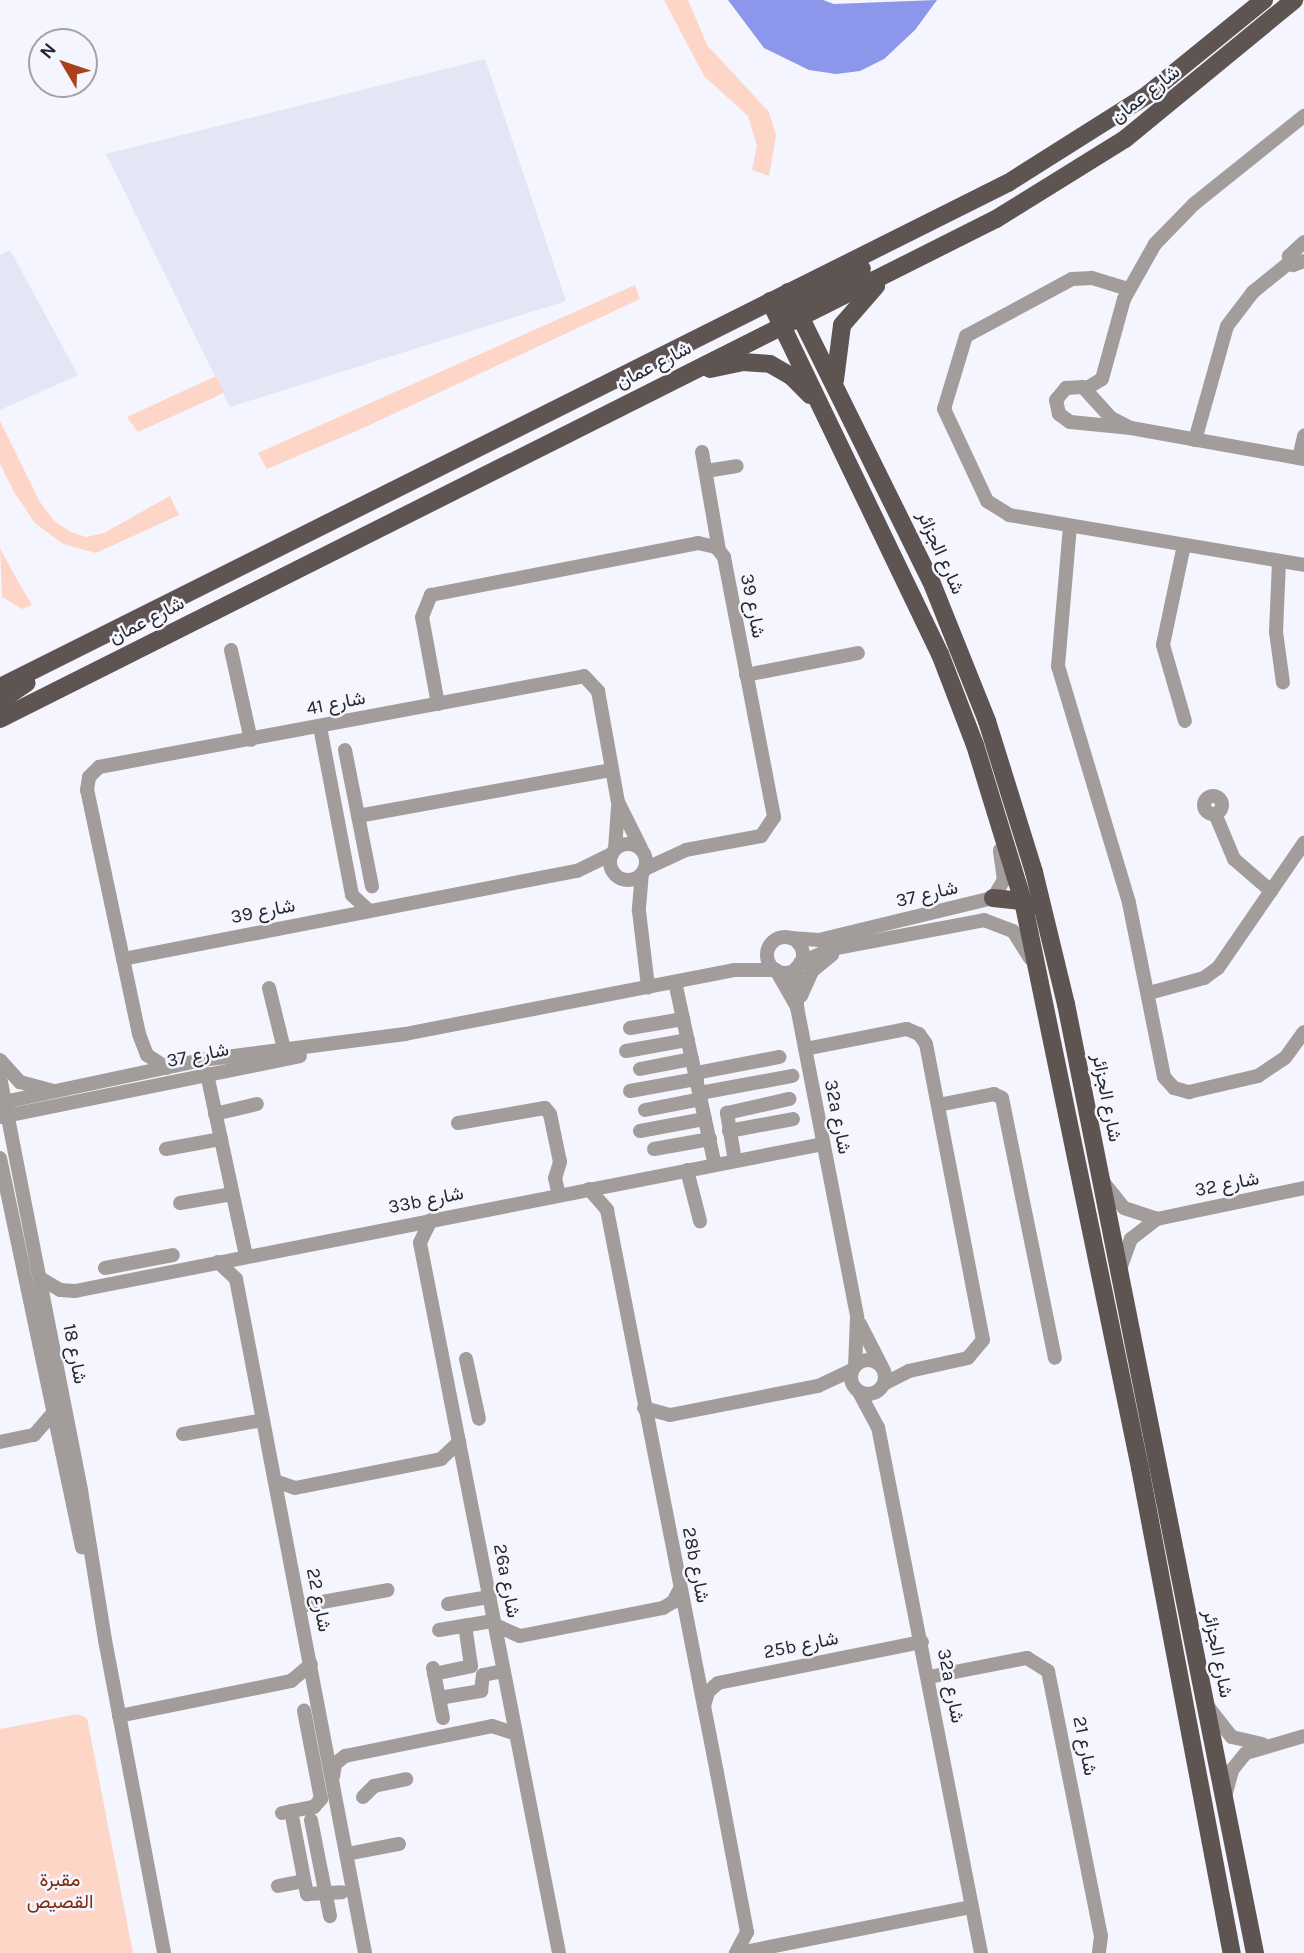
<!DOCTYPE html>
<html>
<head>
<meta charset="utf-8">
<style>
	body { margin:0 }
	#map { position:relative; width:1304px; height:1953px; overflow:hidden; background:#f4f5fe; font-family:Karla,Vazirmatn,sans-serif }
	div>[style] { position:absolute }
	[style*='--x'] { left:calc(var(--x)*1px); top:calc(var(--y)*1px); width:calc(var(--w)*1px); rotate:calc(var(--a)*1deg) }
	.built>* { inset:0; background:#e3e6f4 }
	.green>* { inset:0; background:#fed6c8 }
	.water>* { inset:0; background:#8c96ea }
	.minor>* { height:14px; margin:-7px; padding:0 7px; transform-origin:7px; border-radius:7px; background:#a29d9b }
	.minor>.ring { margin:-7px; padding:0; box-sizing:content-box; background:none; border:14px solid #a29d9b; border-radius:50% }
	.major>* { height:18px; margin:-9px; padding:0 9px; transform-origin:9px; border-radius:9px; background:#5e5552 }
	span { translate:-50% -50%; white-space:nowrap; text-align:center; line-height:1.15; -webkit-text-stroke:5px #f4f5fe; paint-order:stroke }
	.street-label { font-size:19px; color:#27282c }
	.park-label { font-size:19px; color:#7f2b0a }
	.north { position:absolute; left:28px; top:28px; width:70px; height:70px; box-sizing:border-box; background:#f4f5fe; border:2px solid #a2a3aa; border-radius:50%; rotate:309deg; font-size:19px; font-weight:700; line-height:28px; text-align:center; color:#27282c }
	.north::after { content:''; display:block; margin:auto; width:24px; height:32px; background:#a9421c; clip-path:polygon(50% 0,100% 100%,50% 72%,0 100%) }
</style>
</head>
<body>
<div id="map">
	<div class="built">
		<div style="clip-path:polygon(485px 59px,566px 301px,230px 407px,106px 154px)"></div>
		<div style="clip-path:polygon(10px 250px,78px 375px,0 410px,0 255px)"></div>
	</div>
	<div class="green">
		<div style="clip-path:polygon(664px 0,688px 0,707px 45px,769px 112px,776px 135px,769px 176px,752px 170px,757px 146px,748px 116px,704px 76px)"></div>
		<div style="clip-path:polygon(635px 285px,640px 299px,361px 429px,267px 469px,258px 453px)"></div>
		<div style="clip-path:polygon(216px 376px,224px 392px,215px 397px,138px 432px,127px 417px)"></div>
		<div style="clip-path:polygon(0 421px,40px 502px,54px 521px,71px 532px,86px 537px,104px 533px,170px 496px,179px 515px,96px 553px,63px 544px,35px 523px,14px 492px,0 464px)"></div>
		<div style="clip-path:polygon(0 548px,15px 576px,32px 605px,22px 609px,2px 597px)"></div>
		<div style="clip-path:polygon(78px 1714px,87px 1718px,133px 1953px,0 1953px,0 1729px)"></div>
	</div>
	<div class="water">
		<div style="clip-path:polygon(728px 0,823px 0,834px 4px,937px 0,915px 30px,884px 59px,860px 71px,836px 74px,809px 70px,764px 48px)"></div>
	</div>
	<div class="minor">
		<div style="--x:1304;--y:242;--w:21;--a:137"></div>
		<div style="--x:1289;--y:256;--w:10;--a:66"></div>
		<div style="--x:1293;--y:265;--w:12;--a:-20"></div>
		<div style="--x:1128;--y:289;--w:38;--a:-163"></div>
		<div style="--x:1092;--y:278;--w:20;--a:177"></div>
		<div style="--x:1072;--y:279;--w:120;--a:151.7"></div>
		<div style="--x:966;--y:336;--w:76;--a:106.8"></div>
		<div style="--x:944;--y:409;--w:102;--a:64.9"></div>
		<div style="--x:987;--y:501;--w:26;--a:32"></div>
		<div style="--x:1009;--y:515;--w:299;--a:9.6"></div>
		<div style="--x:1087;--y:388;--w:17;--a:-31"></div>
		<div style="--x:1102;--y:379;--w:83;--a:-74.6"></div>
		<div style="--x:1124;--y:299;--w:63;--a:-60.6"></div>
		<div style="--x:1155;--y:244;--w:56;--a:-45.7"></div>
		<div style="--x:1194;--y:204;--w:141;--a:-38.7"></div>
		<div style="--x:1131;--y:428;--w:61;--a:-174.4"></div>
		<div style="--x:1070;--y:422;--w:14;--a:-144"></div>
		<div style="--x:1059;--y:414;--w:14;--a:-102"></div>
		<div style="--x:1056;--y:400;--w:16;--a:-50"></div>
		<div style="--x:1066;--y:388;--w:17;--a:-3"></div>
		<div style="--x:1083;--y:387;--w:42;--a:47.9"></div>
		<div style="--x:1111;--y:418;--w:22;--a:27"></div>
		<div style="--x:1131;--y:428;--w:176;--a:10.2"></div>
		<div style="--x:1195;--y:440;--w:118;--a:-74.3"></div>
		<div style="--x:1227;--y:326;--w:43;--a:-52.6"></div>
		<div style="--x:1253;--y:292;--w:48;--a:-39"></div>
		<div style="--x:702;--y:452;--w:99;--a:80.2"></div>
		<div style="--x:1299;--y:458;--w:23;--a:-77"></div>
		<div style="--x:706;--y:471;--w:31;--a:-9"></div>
		<div style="--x:1070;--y:526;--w:141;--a:94.9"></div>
		<div style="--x:1058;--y:666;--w:247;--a:73.3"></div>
		<div style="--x:1129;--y:903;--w:177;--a:78.6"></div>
		<div style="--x:1164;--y:1077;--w:15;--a:48"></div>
		<div style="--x:1174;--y:1088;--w:16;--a:15"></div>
		<div style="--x:1189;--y:1092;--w:71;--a:-13.1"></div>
		<div style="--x:1258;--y:1076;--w:32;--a:-34"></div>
		<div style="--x:1285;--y:1058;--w:32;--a:-54"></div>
		<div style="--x:1184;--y:545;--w:102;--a:101.9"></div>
		<div style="--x:1163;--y:645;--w:79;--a:73.9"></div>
		<div style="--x:1279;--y:561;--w:71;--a:92.4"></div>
		<div style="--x:1276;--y:632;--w:51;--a:82.2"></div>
		<div style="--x:231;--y:650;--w:92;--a:77.5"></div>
		<div style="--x:746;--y:675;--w:114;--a:-11.1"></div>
		<div style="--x:438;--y:704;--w:88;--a:-100.4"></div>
		<div style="--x:422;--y:617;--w:24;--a:-68"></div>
		<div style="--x:431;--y:595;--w:272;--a:-11"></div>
		<div style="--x:698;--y:543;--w:18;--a:13"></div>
		<div style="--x:716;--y:547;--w:13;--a:51"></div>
		<div style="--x:724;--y:557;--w:265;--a:79.1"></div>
		<div style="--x:774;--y:817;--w:23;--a:124"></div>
		<div style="--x:761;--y:836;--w:76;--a:169.4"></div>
		<div style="--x:686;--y:850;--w:45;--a:155.1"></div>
		<div style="--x:320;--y:727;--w:171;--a:79.2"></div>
		<div style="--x:352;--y:895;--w:23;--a:43"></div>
		<div style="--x:345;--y:750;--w:139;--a:78.8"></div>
		<div class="ring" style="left:1204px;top:796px;width:4px;height:4px"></div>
		<div style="--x:358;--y:816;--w:258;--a:-10.3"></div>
		<div style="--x:1216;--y:816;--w:47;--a:67.3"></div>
		<div style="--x:1234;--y:859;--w:49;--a:40.9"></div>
		<div class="ring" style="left:610px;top:844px;width:22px;height:22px"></div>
		<div style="--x:615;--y:849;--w:42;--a:-85.9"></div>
		<div style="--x:642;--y:873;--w:38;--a:95"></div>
		<div style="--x:639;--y:911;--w:77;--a:83.2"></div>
		<div class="ring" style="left:767px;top:937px;width:22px;height:22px"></div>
		<div style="--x:791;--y:938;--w:28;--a:4"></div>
		<div style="--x:819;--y:940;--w:179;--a:-13.6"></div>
		<div style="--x:993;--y:898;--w:21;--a:-59"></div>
		<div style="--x:1004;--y:880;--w:30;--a:-98"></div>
		<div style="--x:123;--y:959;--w:462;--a:-11"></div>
		<div style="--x:577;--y:871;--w:39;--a:-26"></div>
		<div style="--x:800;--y:963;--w:34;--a:-24"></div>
		<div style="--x:831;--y:949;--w:156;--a:-10.7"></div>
		<div style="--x:984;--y:920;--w:31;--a:21"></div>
		<div style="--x:1013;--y:931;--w:32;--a:58"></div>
		<div style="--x:797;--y:967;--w:40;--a:90"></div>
		<div style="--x:797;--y:1007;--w:316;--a:79"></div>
		<div style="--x:857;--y:1317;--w:49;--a:92.3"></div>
		<div style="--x:675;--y:982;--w:187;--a:77.7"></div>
		<div style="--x:269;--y:988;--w:63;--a:76.2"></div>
		<div style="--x:1149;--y:993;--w:57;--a:-15.3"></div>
		<div style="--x:1204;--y:978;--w:17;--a:-36"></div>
		<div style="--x:1218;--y:968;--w:152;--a:-55.5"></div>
		<div style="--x:801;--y:996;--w:27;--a:-66"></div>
		<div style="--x:812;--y:971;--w:26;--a:-39"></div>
		<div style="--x:630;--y:1028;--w:54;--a:-9.6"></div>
		<div style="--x:805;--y:1049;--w:104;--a:-11.1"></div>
		<div style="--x:907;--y:1029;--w:13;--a:23"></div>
		<div style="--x:919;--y:1034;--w:12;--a:55"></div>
		<div style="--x:926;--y:1044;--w:301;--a:79.1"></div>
		<div style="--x:983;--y:1340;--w:23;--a:130"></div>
		<div style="--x:968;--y:1358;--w:60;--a:167.6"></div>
		<div style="--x:909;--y:1371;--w:28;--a:153"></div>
		<div style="--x:626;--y:1051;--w:63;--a:-10.1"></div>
		<div style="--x:0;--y:1060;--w:30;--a:48"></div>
		<div style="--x:20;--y:1082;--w:34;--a:15"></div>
		<div style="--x:167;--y:1068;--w:24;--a:-147"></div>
		<div style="--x:147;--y:1055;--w:22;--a:-111"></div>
		<div style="--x:139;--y:1034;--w:249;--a:-102"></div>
		<div style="--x:87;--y:790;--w:13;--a:-81"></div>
		<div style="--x:89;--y:777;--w:14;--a:-45"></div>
		<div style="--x:99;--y:767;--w:493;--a:-10.6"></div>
		<div style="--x:584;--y:676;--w:21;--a:47"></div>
		<div style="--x:598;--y:691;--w:113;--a:79.8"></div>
		<div style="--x:618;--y:802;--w:51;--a:63.4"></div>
		<div style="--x:640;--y:1069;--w:53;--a:-10.9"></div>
		<div style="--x:696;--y:1073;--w:85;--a:-10.9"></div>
		<div style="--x:207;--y:1074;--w:186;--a:77.9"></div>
		<div style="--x:0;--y:1077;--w:421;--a:78.9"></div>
		<div style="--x:81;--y:1490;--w:152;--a:80.9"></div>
		<div style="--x:105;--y:1640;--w:319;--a:79.3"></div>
		<div style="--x:630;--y:1091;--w:68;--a:-10.2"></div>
		<div style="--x:700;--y:1093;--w:94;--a:-10.5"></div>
		<div style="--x:0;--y:1103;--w:207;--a:-12"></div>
		<div style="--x:202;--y:1060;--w:205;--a:-7.3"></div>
		<div style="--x:405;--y:1034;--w:335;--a:-11"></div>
		<div style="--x:734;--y:970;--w:42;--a:0"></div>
		<div style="--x:776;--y:970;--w:43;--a:60.4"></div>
		<div style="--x:938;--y:1105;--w:57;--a:-11.1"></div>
		<div style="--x:994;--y:1094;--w:9;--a:27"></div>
		<div style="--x:1002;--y:1098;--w:265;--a:78.5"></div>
		<div style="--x:645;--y:1110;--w:57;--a:-11.1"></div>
		<div style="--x:215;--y:1114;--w:43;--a:-13.4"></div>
		<div style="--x:1;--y:1117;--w:305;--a:-11.5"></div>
		<div style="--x:458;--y:1123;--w:88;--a:-9.8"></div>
		<div style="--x:545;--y:1108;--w:8;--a:50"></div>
		<div style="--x:550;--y:1114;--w:49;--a:78.2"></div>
		<div style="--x:560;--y:1162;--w:17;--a:107"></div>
		<div style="--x:555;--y:1178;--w:17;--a:77"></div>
		<div style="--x:640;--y:1131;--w:66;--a:-10.5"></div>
		<div style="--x:729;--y:1131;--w:65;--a:-10.6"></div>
		<div style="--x:166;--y:1149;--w:56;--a:-10.3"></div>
		<div style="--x:654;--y:1149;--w:57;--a:-10.1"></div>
		<div style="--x:0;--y:1158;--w:398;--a:78.1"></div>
		<div style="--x:735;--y:1161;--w:49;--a:-99.5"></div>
		<div style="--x:727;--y:1113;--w:64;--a:-12.7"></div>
		<div style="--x:687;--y:1170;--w:53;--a:75.7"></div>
		<div style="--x:1103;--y:1182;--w:33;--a:51"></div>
		<div style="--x:1124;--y:1208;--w:35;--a:18"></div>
		<div style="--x:589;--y:1189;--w:28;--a:49"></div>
		<div style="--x:607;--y:1210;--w:574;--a:78.94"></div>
		<div style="--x:717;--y:1773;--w:162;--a:79.3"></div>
		<div style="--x:747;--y:1932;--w:24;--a:118"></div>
		<div style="--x:180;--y:1203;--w:53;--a:-9.8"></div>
		<div style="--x:431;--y:1220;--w:25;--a:116"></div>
		<div style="--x:420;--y:1243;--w:723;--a:78.92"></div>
		<div style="--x:218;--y:1262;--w:25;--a:43"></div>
		<div style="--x:236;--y:1279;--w:686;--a:79.16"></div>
		<div style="--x:105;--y:1268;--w:69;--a:-10.8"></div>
		<div style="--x:1120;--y:1269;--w:32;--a:-70"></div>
		<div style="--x:1131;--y:1239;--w:33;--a:-38"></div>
		<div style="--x:1157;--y:1219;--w:150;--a:-11.9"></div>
		<div style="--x:40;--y:1278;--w:23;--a:31"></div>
		<div style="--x:60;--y:1290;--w:15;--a:4"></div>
		<div style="--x:75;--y:1291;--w:762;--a:-11.12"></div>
		<div style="--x:860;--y:1324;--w:46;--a:62.9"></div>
		<div style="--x:466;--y:1359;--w:61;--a:77.8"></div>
		<div class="ring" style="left:851px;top:1360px;width:20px;height:20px"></div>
		<div style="--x:859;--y:1392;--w:40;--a:62"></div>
		<div style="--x:878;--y:1427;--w:536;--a:78.92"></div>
		<div style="--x:644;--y:1408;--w:27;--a:15"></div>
		<div style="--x:670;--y:1415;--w:151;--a:-11.1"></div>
		<div style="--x:818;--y:1386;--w:38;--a:-25"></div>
		<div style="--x:183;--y:1434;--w:81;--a:-9.9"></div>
		<div style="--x:0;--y:1442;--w:35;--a:-12"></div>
		<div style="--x:34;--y:1435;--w:29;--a:-49"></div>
		<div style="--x:275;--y:1481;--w:21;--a:19"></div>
		<div style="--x:295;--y:1488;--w:149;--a:-11.2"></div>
		<div style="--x:441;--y:1459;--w:25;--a:-43"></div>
		<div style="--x:448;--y:1604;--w:42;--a:-9.7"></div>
		<div style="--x:300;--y:1606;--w:89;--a:-10.3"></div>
		<div style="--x:495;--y:1625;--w:27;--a:24"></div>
		<div style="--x:520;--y:1636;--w:146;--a:-11.1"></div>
		<div style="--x:663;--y:1608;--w:12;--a:-31"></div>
		<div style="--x:673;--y:1602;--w:15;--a:-62"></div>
		<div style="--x:439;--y:1630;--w:55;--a:-9.5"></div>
		<div style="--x:433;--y:1668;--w:51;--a:78.7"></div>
		<div style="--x:434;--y:1674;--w:38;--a:-12"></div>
		<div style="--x:471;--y:1666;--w:41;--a:-98.3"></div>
		<div style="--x:929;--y:1677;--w:100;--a:-11"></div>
		<div style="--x:1027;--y:1658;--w:25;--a:32"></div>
		<div style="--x:1048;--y:1671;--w:270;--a:78.7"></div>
		<div style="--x:1101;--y:1936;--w:17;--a:97"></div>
		<div style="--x:439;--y:1698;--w:43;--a:-9.5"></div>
		<div style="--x:481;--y:1691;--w:16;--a:-83"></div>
		<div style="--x:483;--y:1675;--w:20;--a:-11"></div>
		<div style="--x:704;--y:1706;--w:15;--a:-74"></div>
		<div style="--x:708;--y:1692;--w:13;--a:-42"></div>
		<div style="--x:718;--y:1683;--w:208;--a:-11.4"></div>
		<div style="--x:1209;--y:1708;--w:37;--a:52"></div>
		<div style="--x:1232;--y:1737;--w:31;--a:13"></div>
		<div style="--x:119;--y:1716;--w:176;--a:-11.5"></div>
		<div style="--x:291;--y:1681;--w:26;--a:-40"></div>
		<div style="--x:333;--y:1777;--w:13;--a:-81"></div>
		<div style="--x:335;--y:1764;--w:13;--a:-39"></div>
		<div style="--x:345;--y:1756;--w:150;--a:-11.5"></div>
		<div style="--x:492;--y:1726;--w:25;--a:18"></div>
		<div style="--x:1226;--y:1793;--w:24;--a:-75"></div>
		<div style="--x:1232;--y:1770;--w:22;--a:-51"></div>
		<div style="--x:1246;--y:1753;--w:60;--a:-16.3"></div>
		<div style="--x:363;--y:1797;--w:16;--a:-45"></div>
		<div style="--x:374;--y:1786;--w:33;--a:-12"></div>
		<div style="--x:291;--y:1811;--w:85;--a:79.1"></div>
		<div style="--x:307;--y:1894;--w:35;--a:-3"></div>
		<div style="--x:282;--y:1813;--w:33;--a:-11"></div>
		<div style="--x:314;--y:1807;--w:11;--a:-49"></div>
		<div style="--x:321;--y:1799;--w:90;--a:-100.9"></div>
		<div style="--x:311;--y:1820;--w:98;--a:78.8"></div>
		<div style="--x:347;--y:1854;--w:53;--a:-10.9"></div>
		<div style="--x:278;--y:1886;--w:26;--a:-11"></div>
		<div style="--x:739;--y:1953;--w:237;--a:-11.2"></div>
	</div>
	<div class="major">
		<div style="--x:788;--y:292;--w:322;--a:63.7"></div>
		<div style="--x:931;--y:581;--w:151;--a:68.2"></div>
		<div style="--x:987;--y:721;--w:158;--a:72.7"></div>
		<div style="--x:1034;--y:872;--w:136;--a:76.4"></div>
		<div style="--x:1066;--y:1004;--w:968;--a:78.74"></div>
		<div style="--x:770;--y:301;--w:392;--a:64.3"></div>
		<div style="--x:940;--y:654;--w:97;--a:69"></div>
		<div style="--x:975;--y:745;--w:163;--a:72.9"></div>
		<div style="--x:1023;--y:901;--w:579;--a:78.34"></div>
		<div style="--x:1140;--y:1468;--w:494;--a:79.3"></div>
		<div style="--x:787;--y:312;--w:11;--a:-52"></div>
		<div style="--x:794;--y:303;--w:76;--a:-26.6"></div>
		<div style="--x:710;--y:369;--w:34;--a:-12"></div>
		<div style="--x:743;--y:362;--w:27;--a:4"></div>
		<div style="--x:770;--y:364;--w:24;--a:30"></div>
		<div style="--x:791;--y:376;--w:27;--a:45"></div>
		<div style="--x:835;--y:380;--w:55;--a:-82.7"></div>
		<div style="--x:842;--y:325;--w:52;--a:-48.9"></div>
		<div style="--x:0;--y:687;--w:1127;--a:-26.57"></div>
		<div style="--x:1008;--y:183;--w:165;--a:-32.3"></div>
		<div style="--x:1147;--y:95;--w:151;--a:-39.1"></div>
		<div style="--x:0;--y:701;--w:32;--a:-34"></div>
		<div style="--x:0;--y:719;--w:1114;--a:-26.66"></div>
		<div style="--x:996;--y:219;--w:152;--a:-31.8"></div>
		<div style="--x:1125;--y:139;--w:219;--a:-39.4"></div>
		<div style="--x:993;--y:898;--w:30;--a:6"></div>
		<div style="--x:1023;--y:901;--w:9;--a:36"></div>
	</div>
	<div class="street-label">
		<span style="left:1146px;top:95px;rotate:-38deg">شارع عمان</span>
		<span style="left:654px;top:366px;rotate:-27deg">شارع عمان</span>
		<span style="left:940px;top:553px;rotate:66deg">شارع الجزائر</span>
		<span style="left:752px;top:606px;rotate:79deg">شارع 39</span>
		<span style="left:147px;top:621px;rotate:-27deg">شارع عمان</span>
		<span style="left:336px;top:704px;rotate:-11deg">شارع 41</span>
		<span style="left:927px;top:895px;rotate:-13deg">شارع 37</span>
		<span style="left:263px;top:912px;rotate:-11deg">شارع 39</span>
		<span style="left:198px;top:1056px;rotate:-11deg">شارع 37</span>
		<span style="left:1106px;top:1098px;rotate:79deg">شارع الجزائر</span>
		<span style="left:837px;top:1117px;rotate:79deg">32a شارع</span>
		<span style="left:1227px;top:1185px;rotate:-11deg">شارع 32</span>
		<span style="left:426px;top:1201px;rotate:-11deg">33b شارع</span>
		<span style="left:74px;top:1354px;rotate:79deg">شارع 18</span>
		<span style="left:695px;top:1565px;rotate:79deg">28b شارع</span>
		<span style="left:506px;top:1581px;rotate:79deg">26a شارع</span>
		<span style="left:318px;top:1600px;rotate:79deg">شارع 22</span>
		<span style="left:801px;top:1646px;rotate:-11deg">25b شارع</span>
		<span style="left:1217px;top:1654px;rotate:79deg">شارع الجزائر</span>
		<span style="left:950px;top:1686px;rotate:79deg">32a شارع</span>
		<span style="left:1084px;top:1746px;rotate:79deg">شارع 21</span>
	</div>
	<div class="park-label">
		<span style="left:60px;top:1892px">مقبرة<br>القصيص</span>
	</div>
	<div class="north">N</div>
</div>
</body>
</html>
